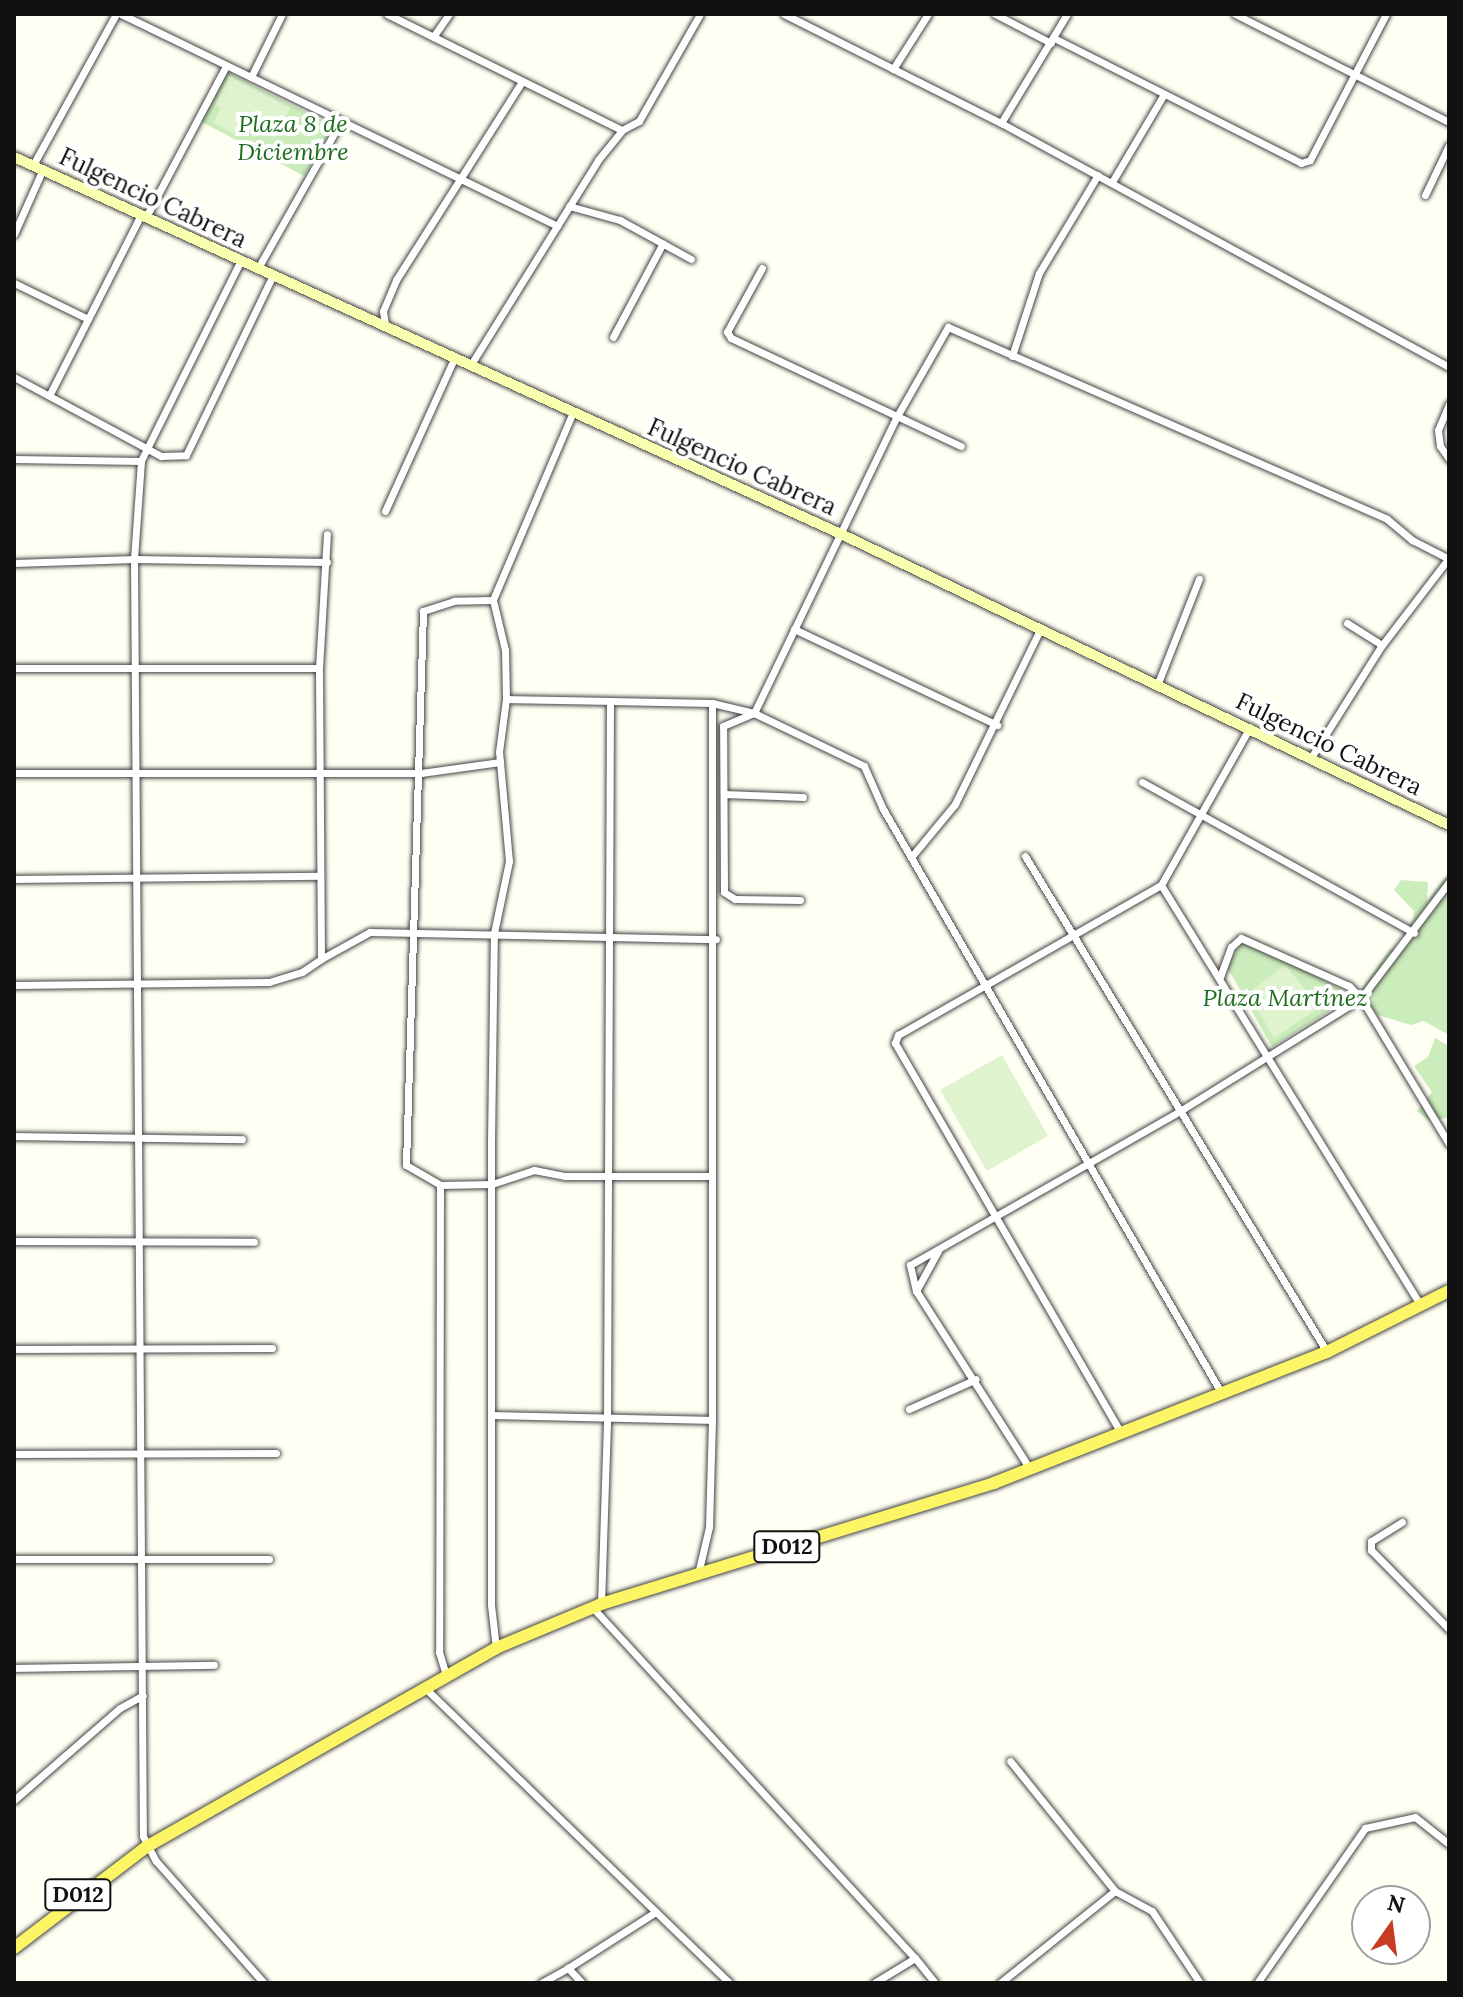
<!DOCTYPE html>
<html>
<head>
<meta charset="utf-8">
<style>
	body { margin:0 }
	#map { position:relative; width:1463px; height:1997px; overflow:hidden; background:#fffff4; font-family:Lora,serif }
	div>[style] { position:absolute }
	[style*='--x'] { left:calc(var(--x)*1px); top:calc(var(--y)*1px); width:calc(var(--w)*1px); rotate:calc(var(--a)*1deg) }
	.green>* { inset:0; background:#cbecbb }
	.pitch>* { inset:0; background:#def3ce }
	.roads { filter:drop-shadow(0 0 2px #444) drop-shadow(0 0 2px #444) }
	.minor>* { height:7px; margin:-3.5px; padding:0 3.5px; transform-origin:3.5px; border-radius:3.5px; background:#fff }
	.secondary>* { height:10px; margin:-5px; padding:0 5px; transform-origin:5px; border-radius:5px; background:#f8ffaf }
	.primary>* { height:12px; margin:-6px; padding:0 6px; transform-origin:6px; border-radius:6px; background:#fcf667 }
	span { translate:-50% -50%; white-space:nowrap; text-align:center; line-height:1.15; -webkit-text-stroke:8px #fff; paint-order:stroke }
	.shield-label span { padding:2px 6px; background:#fff; border:2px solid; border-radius:6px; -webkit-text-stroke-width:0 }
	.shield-label { font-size:22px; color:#111; font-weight:700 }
	.park-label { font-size:24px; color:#1e6c1d; font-style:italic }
	.street-label { font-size:24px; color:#111 }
	.frame { position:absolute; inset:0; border:16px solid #111; pointer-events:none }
	.north { position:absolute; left:1351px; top:1885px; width:80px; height:80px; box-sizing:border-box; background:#fff; border:2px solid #a0a0a0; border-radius:50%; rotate:14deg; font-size:22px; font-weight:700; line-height:32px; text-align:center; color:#111 }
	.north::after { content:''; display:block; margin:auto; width:28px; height:36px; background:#c73c22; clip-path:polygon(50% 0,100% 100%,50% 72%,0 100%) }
</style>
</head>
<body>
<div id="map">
	<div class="green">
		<div style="clip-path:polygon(227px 72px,333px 126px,304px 176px,200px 121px)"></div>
		<div style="clip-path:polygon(1449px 872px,1449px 1035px,1424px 1021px,1411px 1025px,1378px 1015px,1360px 991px,1389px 950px,1400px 945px,1413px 918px,1414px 911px,1394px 890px,1401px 880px,1428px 882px,1427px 901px)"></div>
		<div style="clip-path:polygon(1241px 943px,1280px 957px,1353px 996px,1272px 1047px,1227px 967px)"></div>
		<div style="clip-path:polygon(1435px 1038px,1449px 1046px,1449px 1124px,1447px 1118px,1428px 1120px,1417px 1111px,1432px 1092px,1414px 1066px,1428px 1057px)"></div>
	</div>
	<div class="pitch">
		<div style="clip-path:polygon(229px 76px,290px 108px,278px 136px,233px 113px,245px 121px,237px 135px,213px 123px,221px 108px,215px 105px)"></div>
		<div style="clip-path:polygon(1285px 965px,1320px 1007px,1274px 1038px,1248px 993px)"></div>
		<div style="clip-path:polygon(1002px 1055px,1048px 1136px,987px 1171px,940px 1090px)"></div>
	</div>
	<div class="roads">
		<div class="minor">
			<div style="--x:121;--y:14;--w:485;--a:25.9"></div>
			<div style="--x:387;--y:14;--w:262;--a:26.3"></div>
			<div style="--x:622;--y:130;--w:19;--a:-28"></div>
			<div style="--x:639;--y:121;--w:123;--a:-60.3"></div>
			<div style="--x:784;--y:14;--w:243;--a:26.7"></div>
			<div style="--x:1001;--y:123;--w:510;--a:28.57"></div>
			<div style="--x:995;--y:14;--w:63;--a:27.4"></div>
			<div style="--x:1235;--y:14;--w:240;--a:26.8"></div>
			<div style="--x:433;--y:37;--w:28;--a:-55"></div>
			<div style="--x:1054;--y:38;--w:277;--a:26.8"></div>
			<div style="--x:1301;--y:163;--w:9;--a:-18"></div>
			<div style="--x:1310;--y:160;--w:165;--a:-62.5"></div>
			<div style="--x:893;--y:69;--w:65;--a:-57.5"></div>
			<div style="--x:251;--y:77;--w:70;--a:-63.8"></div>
			<div style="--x:1001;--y:123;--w:127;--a:-58.8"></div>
			<div style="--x:33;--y:165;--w:172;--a:-61.2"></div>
			<div style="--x:1112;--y:182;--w:102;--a:-59.4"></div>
			<div style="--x:1425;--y:195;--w:55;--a:-64.4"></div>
			<div style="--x:569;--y:206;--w:53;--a:15.4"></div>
			<div style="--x:620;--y:220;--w:81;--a:28.8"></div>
			<div style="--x:146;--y:217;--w:171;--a:-62.1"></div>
			<div style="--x:14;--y:234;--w:71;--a:-66"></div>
			<div style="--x:241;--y:260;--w:225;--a:116.5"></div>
			<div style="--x:141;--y:461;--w:98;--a:94.1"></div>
			<div style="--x:134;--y:559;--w:1277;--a:89.6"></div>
			<div style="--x:143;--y:1836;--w:28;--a:63"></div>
			<div style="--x:156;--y:1861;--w:163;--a:48.5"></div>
			<div style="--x:258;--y:268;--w:167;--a:-60.5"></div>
			<div style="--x:762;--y:268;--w:73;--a:118.7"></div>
			<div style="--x:727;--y:332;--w:7;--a:56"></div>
			<div style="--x:731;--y:338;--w:254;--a:25.2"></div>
			<div style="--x:14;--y:283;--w:82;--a:25.9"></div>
			<div style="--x:385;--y:325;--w:14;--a:-98"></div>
			<div style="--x:383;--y:311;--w:34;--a:-67"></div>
			<div style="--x:396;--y:280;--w:233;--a:-57.6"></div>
			<div style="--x:613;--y:337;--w:106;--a:-62"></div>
			<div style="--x:1012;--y:356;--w:87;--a:-72"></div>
			<div style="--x:1039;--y:273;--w:114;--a:-59"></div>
			<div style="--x:470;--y:366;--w:243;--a:-58.1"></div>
			<div style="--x:598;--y:160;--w:38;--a:-51"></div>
			<div style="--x:14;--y:377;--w:167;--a:28.3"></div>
			<div style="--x:161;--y:456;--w:25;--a:-2"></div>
			<div style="--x:186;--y:455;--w:200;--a:-64.2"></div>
			<div style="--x:50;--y:394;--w:201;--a:-63.1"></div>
			<div style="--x:1449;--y:404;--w:28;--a:113"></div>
			<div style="--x:1438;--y:430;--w:16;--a:83"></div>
			<div style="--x:1440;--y:446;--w:16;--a:55"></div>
			<div style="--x:573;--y:412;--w:204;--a:113.1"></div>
			<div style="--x:493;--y:600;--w:39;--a:179"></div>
			<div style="--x:454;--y:601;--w:33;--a:162"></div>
			<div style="--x:423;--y:611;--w:554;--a:91.76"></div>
			<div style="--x:406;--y:1165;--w:39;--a:30"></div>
			<div style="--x:440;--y:1185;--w:52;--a:-1.1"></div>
			<div style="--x:492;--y:1184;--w:44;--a:-18.4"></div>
			<div style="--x:534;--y:1170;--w:32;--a:11"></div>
			<div style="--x:565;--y:1176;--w:143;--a:0"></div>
			<div style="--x:14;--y:459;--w:127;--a:0.9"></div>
			<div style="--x:385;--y:511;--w:167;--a:-65.6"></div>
			<div style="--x:14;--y:563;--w:120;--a:-1.9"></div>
			<div style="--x:134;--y:559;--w:193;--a:0.9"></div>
			<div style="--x:493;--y:600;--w:51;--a:76.5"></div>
			<div style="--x:505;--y:650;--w:49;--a:88.8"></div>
			<div style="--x:506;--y:699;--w:104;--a:1.1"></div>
			<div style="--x:1347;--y:623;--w:41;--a:32.2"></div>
			<div style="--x:794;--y:629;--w:225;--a:25.3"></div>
			<div style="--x:14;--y:668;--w:305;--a:0"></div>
			<div style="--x:1158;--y:683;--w:112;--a:-68.5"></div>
			<div style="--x:1312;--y:756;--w:131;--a:-57.8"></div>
			<div style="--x:1382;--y:645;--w:108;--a:-52.5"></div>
			<div style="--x:14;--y:773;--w:407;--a:0"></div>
			<div style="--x:421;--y:773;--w:80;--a:-7.9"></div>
			<div style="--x:1142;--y:782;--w:311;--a:29"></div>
			<div style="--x:724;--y:794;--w:79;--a:2.2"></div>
			<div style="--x:912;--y:856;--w:67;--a:-50.4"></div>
			<div style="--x:955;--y:804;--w:196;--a:-64"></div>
			<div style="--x:1025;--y:856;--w:581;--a:58.66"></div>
			<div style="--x:14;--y:879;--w:305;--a:-0.6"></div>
			<div style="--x:1161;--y:885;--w:181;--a:-60.6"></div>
			<div style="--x:800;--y:900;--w:65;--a:-179.1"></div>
			<div style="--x:735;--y:899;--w:13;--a:-148"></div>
			<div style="--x:724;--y:892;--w:166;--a:-90.3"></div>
			<div style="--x:723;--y:726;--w:34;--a:-23"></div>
			<div style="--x:754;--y:713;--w:327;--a:-64.3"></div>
			<div style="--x:896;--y:418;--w:105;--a:-60.3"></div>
			<div style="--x:948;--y:327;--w:479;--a:23.6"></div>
			<div style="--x:1387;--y:519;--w:33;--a:40"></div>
			<div style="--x:1412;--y:540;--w:42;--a:27.2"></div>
			<div style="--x:321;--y:959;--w:56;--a:-28.9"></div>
			<div style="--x:370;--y:932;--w:346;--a:1.2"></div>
			<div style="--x:1220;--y:977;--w:32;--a:-70"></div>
			<div style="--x:1231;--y:947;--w:13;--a:-42"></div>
			<div style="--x:1241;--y:938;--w:118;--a:24"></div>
			<div style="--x:1349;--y:986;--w:17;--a:45"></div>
			<div style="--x:1361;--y:998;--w:170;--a:58.9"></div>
			<div style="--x:14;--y:985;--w:255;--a:-0.7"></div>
			<div style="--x:269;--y:982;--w:34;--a:-17"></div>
			<div style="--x:302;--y:972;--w:23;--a:-34"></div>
			<div style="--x:321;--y:959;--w:291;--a:-90.4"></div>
			<div style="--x:319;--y:668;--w:134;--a:-86.6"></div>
			<div style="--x:14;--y:1136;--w:228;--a:0.8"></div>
			<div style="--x:440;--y:1185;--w:467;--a:90.1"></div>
			<div style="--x:439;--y:1652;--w:24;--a:73"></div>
			<div style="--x:14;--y:1241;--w:240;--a:0.2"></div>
			<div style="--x:916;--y:1291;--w:46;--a:-61.2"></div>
			<div style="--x:14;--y:1349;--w:258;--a:-0.2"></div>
			<div style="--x:909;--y:1409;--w:73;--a:-24.1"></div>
			<div style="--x:493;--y:1415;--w:219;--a:1.3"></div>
			<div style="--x:1121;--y:1433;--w:451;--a:-120.1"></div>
			<div style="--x:895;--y:1043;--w:9;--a:-69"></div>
			<div style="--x:898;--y:1035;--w:303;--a:-29.7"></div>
			<div style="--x:1161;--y:885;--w:495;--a:58.3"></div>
			<div style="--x:14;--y:1454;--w:262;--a:-0.2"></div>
			<div style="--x:1030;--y:1469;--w:211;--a:-122.6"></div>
			<div style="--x:916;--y:1291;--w:27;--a:-103"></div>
			<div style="--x:910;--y:1265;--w:314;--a:-29.7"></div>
			<div style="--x:1183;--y:1109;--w:210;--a:-31.9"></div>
			<div style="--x:1361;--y:998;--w:146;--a:-52.8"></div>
			<div style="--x:1402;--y:1522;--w:36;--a:148"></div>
			<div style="--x:1371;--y:1541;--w:9;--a:90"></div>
			<div style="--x:1371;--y:1550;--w:111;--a:45.4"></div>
			<div style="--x:14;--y:1559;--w:255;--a:0"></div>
			<div style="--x:698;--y:1574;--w:48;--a:-76.8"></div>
			<div style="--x:709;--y:1527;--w:107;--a:-88.4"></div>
			<div style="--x:712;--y:1420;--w:717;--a:-90"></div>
			<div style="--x:601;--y:1604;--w:185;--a:-88.1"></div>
			<div style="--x:607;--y:1419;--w:718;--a:-89.76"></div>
			<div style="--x:610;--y:701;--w:102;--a:1.1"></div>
			<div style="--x:712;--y:703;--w:43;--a:13.4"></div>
			<div style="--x:754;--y:713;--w:122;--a:25.7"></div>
			<div style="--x:864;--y:766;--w:47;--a:66.2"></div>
			<div style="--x:883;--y:809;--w:676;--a:59.91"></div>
			<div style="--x:593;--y:1608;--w:476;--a:47.4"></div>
			<div style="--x:915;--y:1958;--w:48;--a:148.6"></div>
			<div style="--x:496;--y:1648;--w:43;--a:-96.6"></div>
			<div style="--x:491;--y:1605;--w:463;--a:-90"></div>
			<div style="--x:491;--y:1142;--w:209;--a:-89.2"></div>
			<div style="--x:494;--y:933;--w:74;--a:-78.2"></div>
			<div style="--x:509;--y:861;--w:109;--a:-95.2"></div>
			<div style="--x:499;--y:752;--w:53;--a:-82.5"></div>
			<div style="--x:14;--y:1668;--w:200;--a:-0.9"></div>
			<div style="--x:424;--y:1687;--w:425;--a:44.1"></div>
			<div style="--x:14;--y:1800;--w:140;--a:-41"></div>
			<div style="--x:120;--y:1708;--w:26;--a:-29"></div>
			<div style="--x:1115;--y:1891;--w:42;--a:28.4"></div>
			<div style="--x:1152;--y:1911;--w:87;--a:56.3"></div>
			<div style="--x:915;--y:1958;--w:32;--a:51"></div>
			<div style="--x:541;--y:1983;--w:31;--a:-29"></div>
			<div style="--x:582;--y:1983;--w:21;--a:-133"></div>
			<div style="--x:568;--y:1968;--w:102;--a:-32.6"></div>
			<div style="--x:1000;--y:1983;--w:147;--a:-38.7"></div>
			<div style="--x:1115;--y:1891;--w:167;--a:-128.9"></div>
			<div style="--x:1257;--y:1983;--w:189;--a:-55.1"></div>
			<div style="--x:1365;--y:1828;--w:51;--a:-12.4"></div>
			<div style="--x:1415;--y:1817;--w:43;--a:38.5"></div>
		</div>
		<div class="secondary">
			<div style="--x:14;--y:157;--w:909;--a:24.51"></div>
			<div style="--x:841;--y:534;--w:674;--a:25.58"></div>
		</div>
		<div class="primary">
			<div style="--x:14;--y:1948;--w:166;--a:-37.4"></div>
			<div style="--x:146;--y:1847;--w:403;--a:-29.6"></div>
			<div style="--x:496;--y:1648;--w:114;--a:-22.7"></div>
			<div style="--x:601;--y:1604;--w:411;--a:-17.1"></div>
			<div style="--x:994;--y:1483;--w:358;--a:-21.5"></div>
			<div style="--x:1327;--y:1352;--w:136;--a:-26.6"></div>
		</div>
	</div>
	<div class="shield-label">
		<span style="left:787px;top:1547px">D012</span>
		<span style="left:78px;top:1895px">D012</span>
	</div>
	<div class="park-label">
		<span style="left:293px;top:138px">Plaza 8 de<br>Diciembre</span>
		<span style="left:1285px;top:998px">Plaza Martínez</span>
	</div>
	<div class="street-label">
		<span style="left:153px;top:198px;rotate:25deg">Fulgencio Cabrera</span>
		<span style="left:742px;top:467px;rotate:24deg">Fulgencio Cabrera</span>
		<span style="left:1329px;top:744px;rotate:26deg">Fulgencio Cabrera</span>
	</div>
	<div class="frame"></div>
	<div class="north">N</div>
</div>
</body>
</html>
